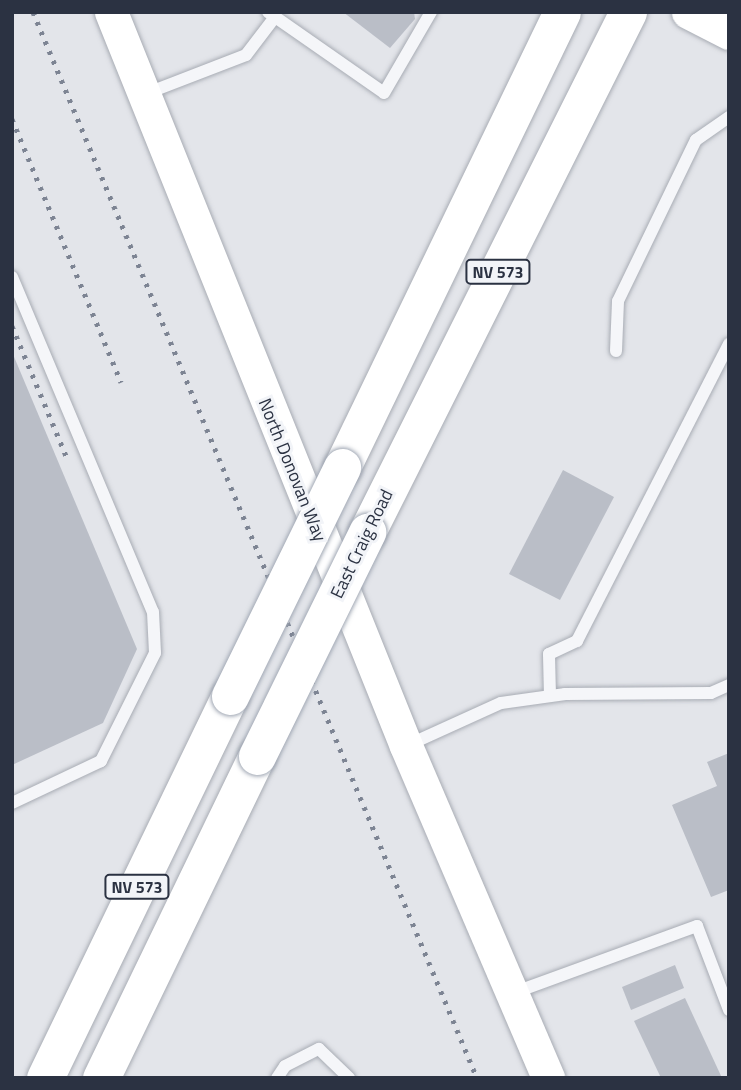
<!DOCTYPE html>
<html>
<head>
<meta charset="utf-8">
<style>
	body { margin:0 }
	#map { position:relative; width:741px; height:1090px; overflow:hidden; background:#e3e5ea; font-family:"Titillium Web",sans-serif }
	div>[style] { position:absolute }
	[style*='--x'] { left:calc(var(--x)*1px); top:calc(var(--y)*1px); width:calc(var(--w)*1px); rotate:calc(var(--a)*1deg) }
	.building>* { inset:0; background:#babec7 }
	.roads { filter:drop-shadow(0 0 2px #a8acb4) drop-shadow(0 0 2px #a8acb4) }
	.lane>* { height:12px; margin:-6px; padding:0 6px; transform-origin:6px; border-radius:6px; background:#f5f6f9 }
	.secondary>* { height:33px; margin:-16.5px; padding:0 16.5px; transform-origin:16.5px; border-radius:16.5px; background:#fff }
	.primary>* { height:37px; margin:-18.5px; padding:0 18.5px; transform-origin:18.5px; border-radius:18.5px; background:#fff }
	.rail>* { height:5px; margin-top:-2.5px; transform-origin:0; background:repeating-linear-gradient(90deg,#7d8493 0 3.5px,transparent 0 10.5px) }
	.bridges { filter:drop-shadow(0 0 2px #a2a9b5) drop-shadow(0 0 2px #a2a9b5) }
	.primary-bridge>* { height:37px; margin:-18.5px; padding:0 18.5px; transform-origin:18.5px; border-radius:18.5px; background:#fff }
	span { translate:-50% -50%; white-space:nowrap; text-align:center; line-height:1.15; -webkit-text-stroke:6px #f2f4f8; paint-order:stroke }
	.shield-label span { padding:2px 5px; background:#f2f4f8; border:2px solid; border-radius:5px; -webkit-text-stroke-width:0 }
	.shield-label { font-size:16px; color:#2b3242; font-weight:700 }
	.street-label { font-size:18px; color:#2b3242 }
	.frame { position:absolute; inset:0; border:14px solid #2b3242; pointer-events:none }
</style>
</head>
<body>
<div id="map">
	<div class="building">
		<div style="clip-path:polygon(343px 12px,414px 12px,415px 19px,390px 48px)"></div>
		<div style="clip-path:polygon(12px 352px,137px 649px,103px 723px,12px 765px)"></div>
		<div style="clip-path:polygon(563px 470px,614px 497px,560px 600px,509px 574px)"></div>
		<div style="clip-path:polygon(729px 753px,729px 890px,711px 897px,672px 805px,717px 786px,707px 762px)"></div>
		<div style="clip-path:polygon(675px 965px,684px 988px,631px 1010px,622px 987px)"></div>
		<div style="clip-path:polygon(685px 998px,722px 1078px,661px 1078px,634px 1021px)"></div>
	</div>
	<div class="roads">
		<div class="lane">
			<div style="--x:268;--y:12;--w:141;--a:34.9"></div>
			<div style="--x:384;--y:93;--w:94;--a:-59.9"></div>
			<div style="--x:145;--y:94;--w:108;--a:-21.1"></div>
			<div style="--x:246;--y:55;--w:48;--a:-52.7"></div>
			<div style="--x:12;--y:277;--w:363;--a:67.2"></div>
			<div style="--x:153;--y:612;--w:41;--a:87.2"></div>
			<div style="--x:155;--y:653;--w:121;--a:116.6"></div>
			<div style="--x:101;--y:761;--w:98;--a:154.7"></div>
			<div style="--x:616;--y:351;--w:50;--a:-87.7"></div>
			<div style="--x:618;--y:301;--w:179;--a:-64.2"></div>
			<div style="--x:696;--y:140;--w:40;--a:-34.9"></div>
			<div style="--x:550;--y:696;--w:42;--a:-91.4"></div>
			<div style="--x:549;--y:654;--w:31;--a:-25"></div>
			<div style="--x:577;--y:641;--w:334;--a:-62.9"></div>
			<div style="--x:406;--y:746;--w:104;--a:-24.4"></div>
			<div style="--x:501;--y:703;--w:65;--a:-8"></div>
			<div style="--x:565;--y:694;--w:146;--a:-0.4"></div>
			<div style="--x:711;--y:693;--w:20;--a:-24"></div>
			<div style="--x:513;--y:993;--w:196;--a:-20"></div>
			<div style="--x:697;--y:926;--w:90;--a:69.1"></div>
			<div style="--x:277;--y:1078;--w:14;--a:-56"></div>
			<div style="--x:285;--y:1066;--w:38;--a:-27"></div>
			<div style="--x:319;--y:1049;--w:42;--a:44"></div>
		</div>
		<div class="secondary">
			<div style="--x:111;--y:12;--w:791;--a:68.1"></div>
			<div style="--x:406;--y:746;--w:361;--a:66.8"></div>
			<div style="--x:688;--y:12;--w:46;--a:27.1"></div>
		</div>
		<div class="primary">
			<div style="--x:342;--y:467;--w:505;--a:-64.2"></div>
			<div style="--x:367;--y:532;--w:582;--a:-63.35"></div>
			<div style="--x:45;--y:1078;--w:424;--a:-64.2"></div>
			<div style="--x:101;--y:1078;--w:358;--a:-64.2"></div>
		</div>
	</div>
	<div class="rail">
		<div style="--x:33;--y:12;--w:1155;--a:67.39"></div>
		<div style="--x:12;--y:119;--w:285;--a:67.5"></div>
		<div style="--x:12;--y:326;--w:143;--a:67.4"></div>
	</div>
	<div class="bridges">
		<div class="primary-bridge">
			<div style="--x:230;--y:696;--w:255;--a:-63.9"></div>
			<div style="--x:257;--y:756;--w:250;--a:-63.8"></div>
		</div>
	</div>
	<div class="shield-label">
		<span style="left:498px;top:272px">NV 573</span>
		<span style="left:137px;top:887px">NV 573</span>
	</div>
	<div class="street-label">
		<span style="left:292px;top:470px;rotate:68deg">North Donovan Way</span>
		<span style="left:362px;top:544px;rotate:-64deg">East Craig Road</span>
	</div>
	<div class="frame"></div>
</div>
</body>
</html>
